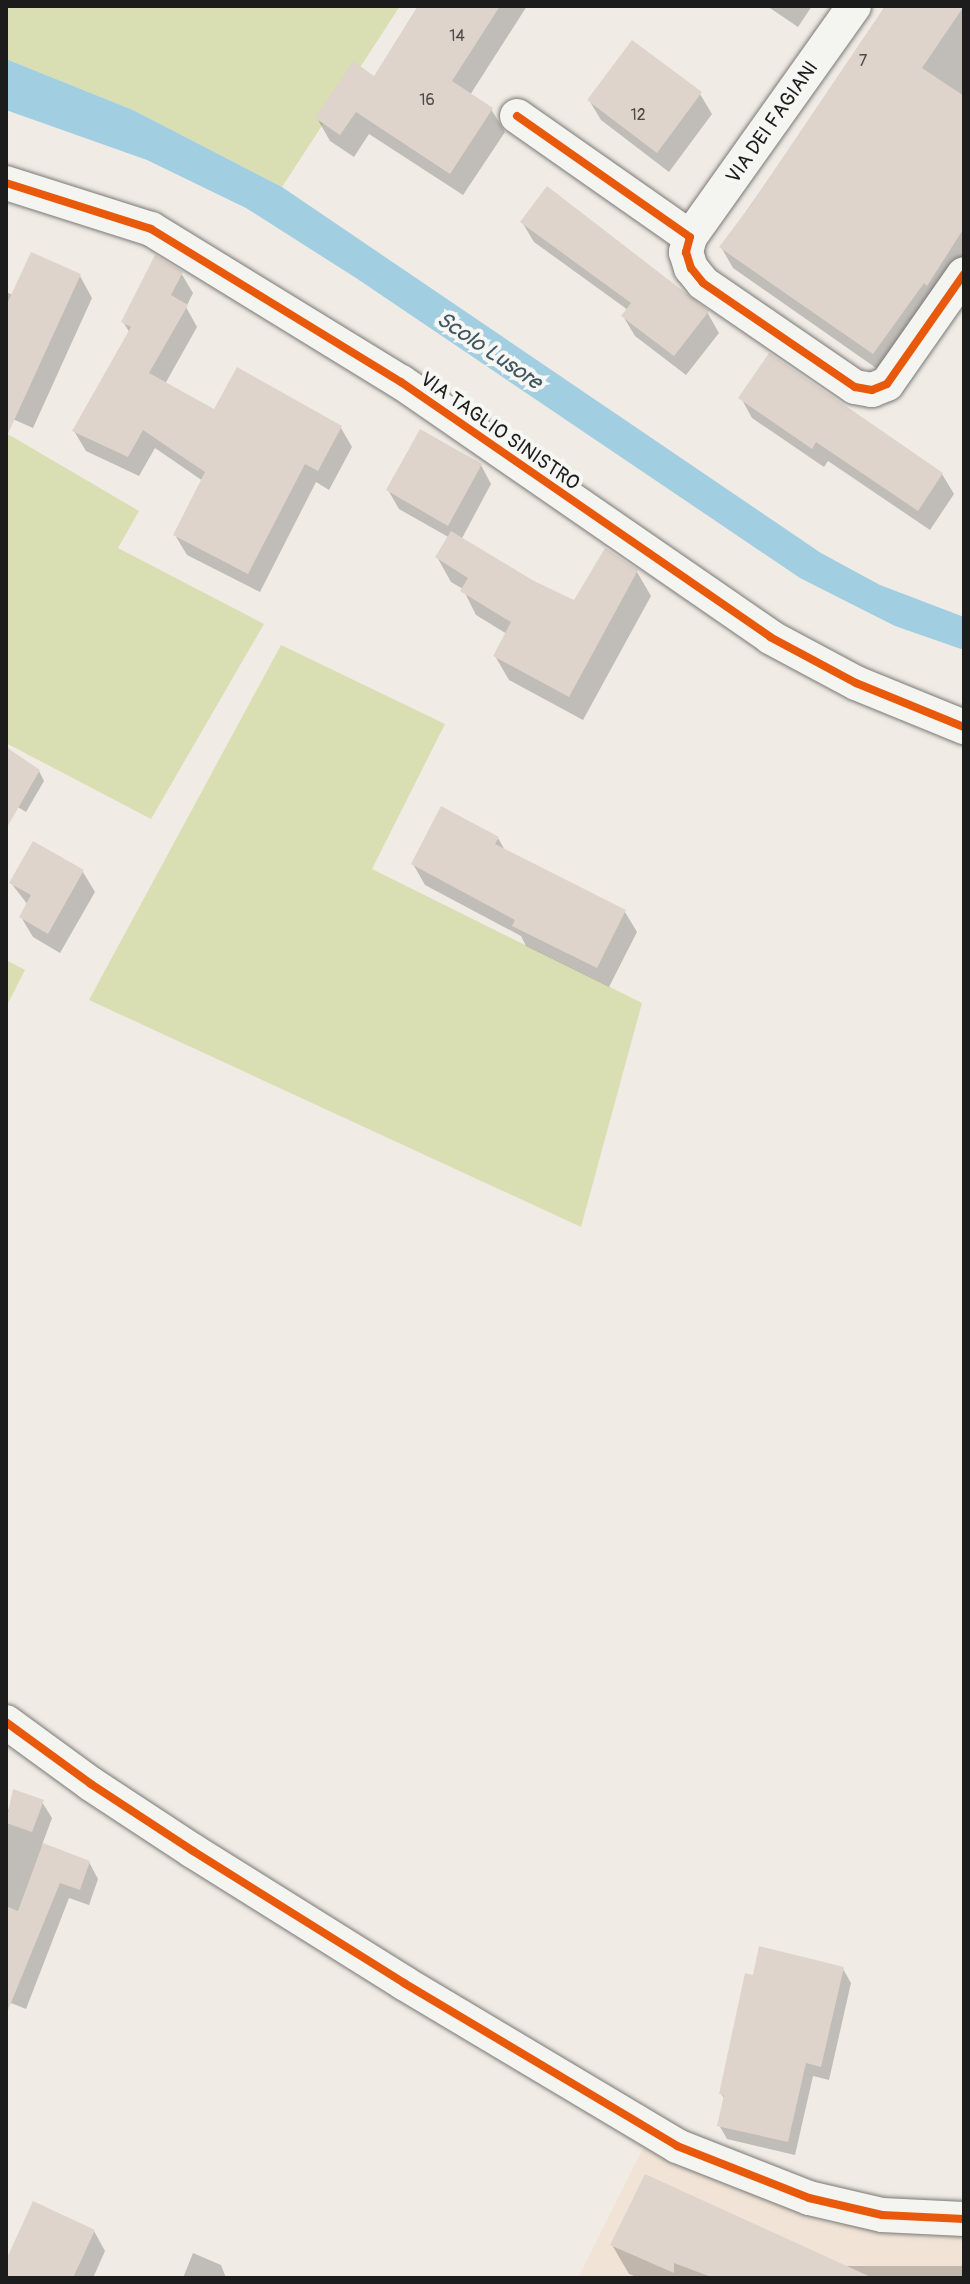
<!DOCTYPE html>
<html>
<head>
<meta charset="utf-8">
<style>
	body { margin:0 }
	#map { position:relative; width:970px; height:2284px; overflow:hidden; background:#f0ebe5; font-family:Pangolin,sans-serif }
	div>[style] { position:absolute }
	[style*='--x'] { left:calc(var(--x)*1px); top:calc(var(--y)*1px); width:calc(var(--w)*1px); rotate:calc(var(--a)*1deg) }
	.built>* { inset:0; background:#f1e4d7 }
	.green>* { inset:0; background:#d9dfb2 }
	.water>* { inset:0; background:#a2cee2 }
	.shadow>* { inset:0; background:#0003 }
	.building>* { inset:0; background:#dfd4cb }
	.roads { filter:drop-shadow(0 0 2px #7b7976) drop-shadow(0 0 2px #7b7976) }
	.minor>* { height:34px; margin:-17px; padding:0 17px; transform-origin:17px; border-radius:17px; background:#f4f4f1 }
	.cycleway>* { height:8px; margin:-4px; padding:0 4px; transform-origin:4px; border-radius:4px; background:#e8590c }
	span { translate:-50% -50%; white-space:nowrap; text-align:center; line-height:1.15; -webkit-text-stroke:8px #f6f6f2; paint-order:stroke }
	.number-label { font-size:16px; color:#4d4a48 }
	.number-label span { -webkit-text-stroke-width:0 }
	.street-label { font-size:20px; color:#1c1c1c }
	.water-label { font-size:22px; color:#3f5661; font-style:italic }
	.frame { position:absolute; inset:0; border:8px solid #1c1c1c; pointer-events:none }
</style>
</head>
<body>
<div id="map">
	<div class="built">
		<div style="clip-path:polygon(646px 2142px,707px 2175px,827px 2223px,964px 2234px,964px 2278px,578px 2278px)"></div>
	</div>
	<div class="green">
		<div style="clip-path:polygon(6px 6px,400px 6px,282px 187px,133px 110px,6px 59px)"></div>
		<div style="clip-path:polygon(6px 433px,139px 511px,118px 548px,264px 624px,151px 819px,6px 743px)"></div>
		<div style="clip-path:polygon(281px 645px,445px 724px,372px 869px,642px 1003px,581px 1227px,89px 1000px)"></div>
		<div style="clip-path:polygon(6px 960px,25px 970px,6px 1007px)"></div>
	</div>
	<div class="water">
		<div style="clip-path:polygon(6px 59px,133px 110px,282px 187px,821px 553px,880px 585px,964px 617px,964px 650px,895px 626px,800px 578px,356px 278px,246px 208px,147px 160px,6px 110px)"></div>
	</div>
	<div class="shadow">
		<div style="clip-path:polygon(418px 6px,527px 6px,470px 95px,491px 109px,505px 132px,463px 195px,369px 134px,354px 157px,330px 141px,317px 118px,374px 78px)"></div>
		<div style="clip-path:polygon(767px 6px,812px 6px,798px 27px)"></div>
		<div style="clip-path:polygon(890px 6px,964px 6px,964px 281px,886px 375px,733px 268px,721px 247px)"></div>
		<div style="clip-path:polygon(700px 94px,712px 114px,669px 172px,601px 120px,589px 100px)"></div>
		<div style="clip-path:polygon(522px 222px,707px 312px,719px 333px,686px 375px,635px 336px,623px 316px,628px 310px,534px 242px)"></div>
		<div style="clip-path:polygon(181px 273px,193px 293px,186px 307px,197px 327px,165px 384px,215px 412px,341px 428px,352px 447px,329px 490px,316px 482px,260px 592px,187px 555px,175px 535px,203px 481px,155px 448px,139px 476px,86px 451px,74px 431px,130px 333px,123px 322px)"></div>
		<div style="clip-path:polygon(80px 276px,92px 298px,33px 428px,6px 416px,6px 292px,13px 295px)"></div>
		<div style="clip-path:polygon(741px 398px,942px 474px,954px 494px,930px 530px,828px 461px,824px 467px,752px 418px)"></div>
		<div style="clip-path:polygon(481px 465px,491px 484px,461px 540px,533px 583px,574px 602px,637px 572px,651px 596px,583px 720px,509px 680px,495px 656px,507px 634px,476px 615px,463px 589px,451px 582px,437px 557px,450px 538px,399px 509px,388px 490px)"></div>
		<div style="clip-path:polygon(6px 771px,39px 771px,44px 781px,26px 812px,6px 800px)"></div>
		<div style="clip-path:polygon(498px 838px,506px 852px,625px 912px,637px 932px,609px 987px,526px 946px,521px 936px,425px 885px,413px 864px)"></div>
		<div style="clip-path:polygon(34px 844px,83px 872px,95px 892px,60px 953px,33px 937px,21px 917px,28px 905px,11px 883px)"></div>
		<div style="clip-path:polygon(15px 1792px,42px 1802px,52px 1818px,42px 1845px,89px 1862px,98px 1879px,89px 1905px,69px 1898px,26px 2009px,6px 2001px,6px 1816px)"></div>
		<div style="clip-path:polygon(843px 1969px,851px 1983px,829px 2080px,813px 2076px,795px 2155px,727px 2139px,719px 2125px,725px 2100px,721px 2093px)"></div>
		<div style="clip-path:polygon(94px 2231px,105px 2251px,93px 2278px,8px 2278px)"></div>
		<div style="clip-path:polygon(612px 2245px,842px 2266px,964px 2266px,964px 2278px,639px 2278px,629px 2274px)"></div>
		<div style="clip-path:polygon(193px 2253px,221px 2265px,226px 2278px,183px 2278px)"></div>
	</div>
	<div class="building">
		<div style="clip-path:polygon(418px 6px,500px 6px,452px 81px,493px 108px,450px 174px,356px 112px,340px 135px,315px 118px,353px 61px,374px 76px)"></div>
		<div style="clip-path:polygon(885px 6px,964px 6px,922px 68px,964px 96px,964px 228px,927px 286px,924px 283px,873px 354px,719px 247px,750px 206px)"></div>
		<div style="clip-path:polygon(632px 40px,702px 92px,657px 153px,587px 100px)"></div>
		<div style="clip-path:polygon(547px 186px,709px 311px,674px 356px,621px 316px,631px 303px,520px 222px)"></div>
		<div style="clip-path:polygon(31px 252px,81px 274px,6px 438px,6px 306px)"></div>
		<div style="clip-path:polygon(155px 255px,183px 272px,171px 295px,188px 305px,149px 373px,214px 409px,237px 367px,342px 426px,318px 471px,305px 464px,248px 574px,173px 535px,205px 472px,143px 430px,128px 457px,72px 431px,131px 327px,121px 322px)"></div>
		<div style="clip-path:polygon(769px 353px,943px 473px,918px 511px,816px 442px,812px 449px,738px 398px)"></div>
		<div style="clip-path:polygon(420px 429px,482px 464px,448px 526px,386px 490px)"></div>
		<div style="clip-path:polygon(451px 531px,534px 581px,574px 600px,605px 548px,638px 570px,569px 697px,493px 656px,511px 622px,460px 591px,468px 578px,435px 557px)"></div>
		<div style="clip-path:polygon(6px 747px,40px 770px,6px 829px)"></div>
		<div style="clip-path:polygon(441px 806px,499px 837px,495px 844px,626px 910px,597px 968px,512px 926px,515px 920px,411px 864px)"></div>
		<div style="clip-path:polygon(33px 841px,84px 870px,48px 934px,19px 917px,31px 895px,9px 883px)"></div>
		<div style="clip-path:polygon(13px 1789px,44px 1800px,32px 1832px,6px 1823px)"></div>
		<div style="clip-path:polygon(43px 1843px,90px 1861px,80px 1890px,60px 1883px,6px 2015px,6px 1906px,18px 1911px)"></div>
		<div style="clip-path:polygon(759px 1946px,844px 1967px,821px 2067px,806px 2063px,788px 2142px,717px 2126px,724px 2095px,719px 2094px,745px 1973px,753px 1975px)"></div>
		<div style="clip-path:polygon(645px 2174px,873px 2278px,714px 2278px,674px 2263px,674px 2273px,610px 2245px)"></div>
		<div style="clip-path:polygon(33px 2201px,95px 2230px,73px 2278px,6px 2278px,6px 2260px)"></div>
	</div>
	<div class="roads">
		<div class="minor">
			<div style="--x:517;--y:116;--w:211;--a:35"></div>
			<div style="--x:690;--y:237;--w:16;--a:105"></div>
			<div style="--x:686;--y:252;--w:17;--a:73"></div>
			<div style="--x:691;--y:268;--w:19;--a:51"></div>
			<div style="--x:703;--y:283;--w:184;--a:34.4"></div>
			<div style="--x:855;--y:387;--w:17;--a:10"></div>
			<div style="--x:872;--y:390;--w:16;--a:-22"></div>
			<div style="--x:887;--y:384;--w:134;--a:-55"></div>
			<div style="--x:6;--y:183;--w:152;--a:17.6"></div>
			<div style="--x:151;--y:229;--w:293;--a:31.5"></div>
			<div style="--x:401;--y:382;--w:449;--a:34.6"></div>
			<div style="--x:770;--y:637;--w:98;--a:28.1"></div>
			<div style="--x:856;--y:683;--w:117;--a:22.2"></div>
			<div style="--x:690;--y:237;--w:283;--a:-54.6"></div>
			<div style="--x:6;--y:1722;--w:105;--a:36.1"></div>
			<div style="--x:91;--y:1784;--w:122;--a:33.3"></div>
			<div style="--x:193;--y:1851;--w:249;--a:32"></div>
			<div style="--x:404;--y:1983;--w:318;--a:30.8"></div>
			<div style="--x:677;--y:2146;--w:142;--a:21.5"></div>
			<div style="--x:809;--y:2198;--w:75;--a:13.1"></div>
			<div style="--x:882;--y:2215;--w:82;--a:2.8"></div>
		</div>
	</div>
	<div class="cycleway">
		<div style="--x:517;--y:116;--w:211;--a:35"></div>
		<div style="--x:690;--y:237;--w:16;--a:105"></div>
		<div style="--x:686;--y:252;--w:17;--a:73"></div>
		<div style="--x:691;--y:268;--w:19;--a:51"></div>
		<div style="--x:703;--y:283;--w:184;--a:34.4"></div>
		<div style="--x:855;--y:387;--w:17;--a:10"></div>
		<div style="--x:872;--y:390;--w:16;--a:-22"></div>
		<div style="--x:887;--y:384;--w:134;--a:-55"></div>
		<div style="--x:6;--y:183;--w:152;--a:17.6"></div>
		<div style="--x:151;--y:229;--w:293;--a:31.5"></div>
		<div style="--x:401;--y:382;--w:449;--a:34.6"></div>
		<div style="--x:770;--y:637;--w:98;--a:28.1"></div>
		<div style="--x:856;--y:683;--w:117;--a:22.2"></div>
		<div style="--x:6;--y:1722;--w:105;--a:36.1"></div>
		<div style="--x:91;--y:1784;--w:122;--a:33.3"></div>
		<div style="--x:193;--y:1851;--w:249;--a:32"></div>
		<div style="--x:404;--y:1983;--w:318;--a:30.8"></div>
		<div style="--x:677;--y:2146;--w:142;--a:21.5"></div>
		<div style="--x:809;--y:2198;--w:75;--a:13.1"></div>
		<div style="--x:882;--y:2215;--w:82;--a:2.8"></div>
	</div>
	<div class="number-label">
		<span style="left:457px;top:36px">14</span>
		<span style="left:863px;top:61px">7</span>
		<span style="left:427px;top:100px">16</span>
		<span style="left:638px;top:115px">12</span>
	</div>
	<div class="street-label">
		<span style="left:772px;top:122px;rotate:-55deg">VIA DEI FAGIANI</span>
		<span style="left:500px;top:431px;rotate:35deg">VIA TAGLIO SINISTRO</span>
	</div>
	<div class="water-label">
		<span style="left:489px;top:351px;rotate:34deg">Scolo Lusore</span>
	</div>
	<div class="frame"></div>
</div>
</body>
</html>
